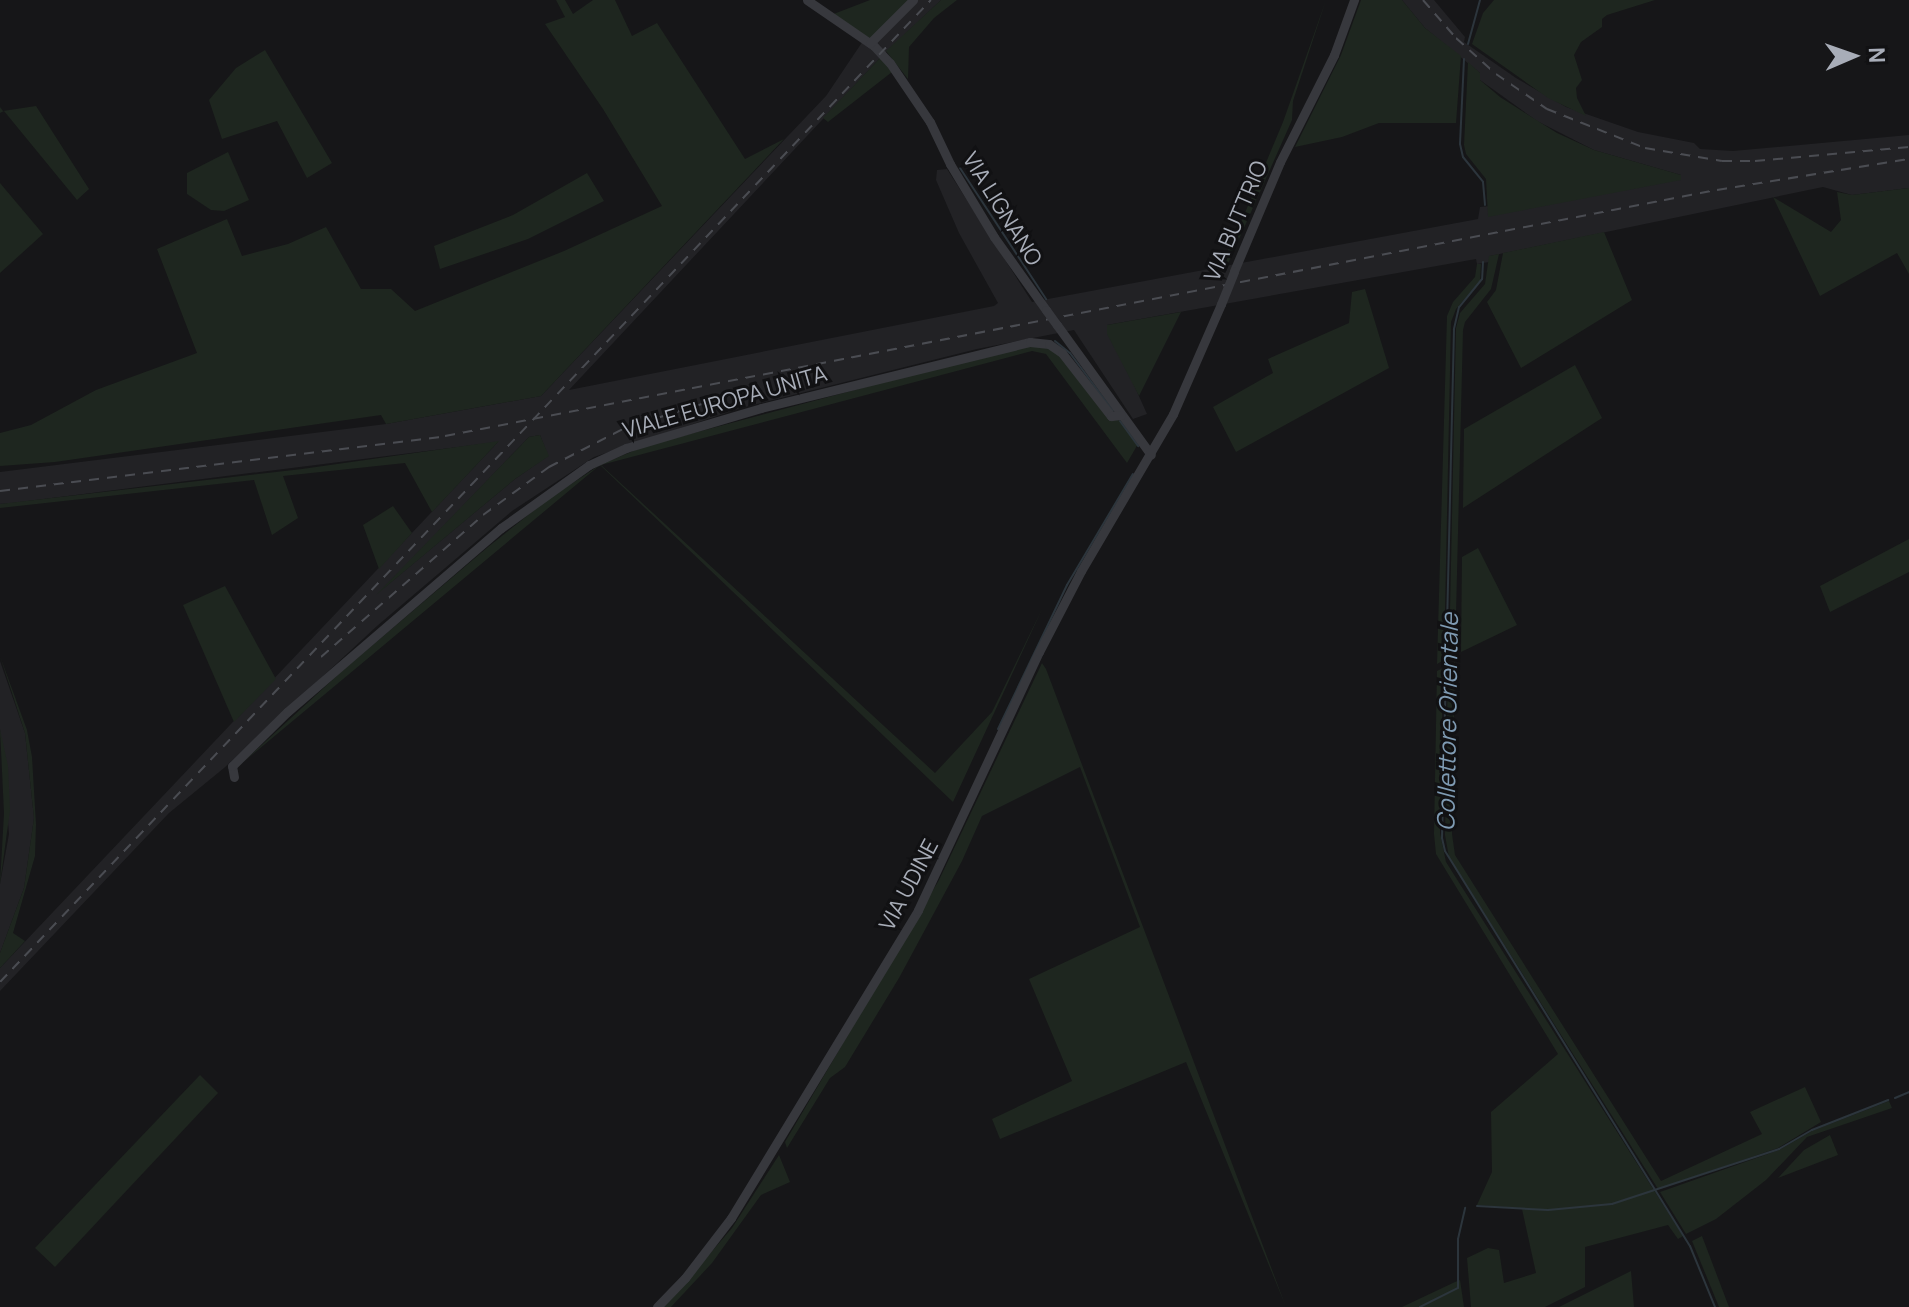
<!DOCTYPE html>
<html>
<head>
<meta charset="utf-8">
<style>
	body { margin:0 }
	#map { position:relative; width:1909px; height:1307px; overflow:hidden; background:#161618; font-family:Manrope,sans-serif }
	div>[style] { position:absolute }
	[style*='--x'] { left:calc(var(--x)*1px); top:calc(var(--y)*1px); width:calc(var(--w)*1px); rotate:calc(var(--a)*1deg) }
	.built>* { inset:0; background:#222225 }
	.green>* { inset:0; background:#1e261f }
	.stream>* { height:2px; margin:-1px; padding:0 1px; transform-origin:1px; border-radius:1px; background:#2c353c }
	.minor>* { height:9px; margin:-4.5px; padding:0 4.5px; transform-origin:4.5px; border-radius:4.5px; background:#37383d }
	.rail>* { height:2px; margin-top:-1px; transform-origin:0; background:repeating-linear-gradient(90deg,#4a4c52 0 10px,transparent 0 18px) }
	.minor-bridge>* { height:9px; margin:-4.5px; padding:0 4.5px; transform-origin:4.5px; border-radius:4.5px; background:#37383d }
	span { translate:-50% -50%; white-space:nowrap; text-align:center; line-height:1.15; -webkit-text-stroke:6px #111113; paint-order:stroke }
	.street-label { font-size:22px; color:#a8adb8 }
	.water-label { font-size:24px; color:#7f9bb3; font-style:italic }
	.north { position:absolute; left:1813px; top:16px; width:80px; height:80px; -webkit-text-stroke:6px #111113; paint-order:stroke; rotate:88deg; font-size:22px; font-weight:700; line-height:32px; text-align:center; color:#a8adb8 }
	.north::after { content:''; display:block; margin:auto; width:28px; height:36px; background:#a8adb8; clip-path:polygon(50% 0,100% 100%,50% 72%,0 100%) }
</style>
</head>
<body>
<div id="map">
	<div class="built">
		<div style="clip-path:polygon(evenodd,916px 0,941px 0,881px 57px,569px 390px,994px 306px,998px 303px,959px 233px,936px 180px,937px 170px,947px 169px,1032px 302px,1478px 219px,1480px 207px,1490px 206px,1488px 216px,1681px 175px,1594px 150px,1537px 121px,1480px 80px,1480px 73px,1425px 28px,1402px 0,1434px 0,1465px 37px,1464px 42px,1516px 78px,1566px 107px,1638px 132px,1694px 143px,1700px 149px,1733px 151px,1909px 135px,1909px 188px,1852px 195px,1823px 187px,1490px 256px,1489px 262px,1477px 264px,1476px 259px,1107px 325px,1147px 414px,1133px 419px,1074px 330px,977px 349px,741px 408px,594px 457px,512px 511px,377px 626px,224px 768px,169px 813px,0 991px,0 968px,498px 442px,12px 503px,0 504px,0 472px,386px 424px,541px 396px,826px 96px,863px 41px,916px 0,540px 435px,548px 456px,515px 479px,384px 588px,529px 437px,540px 435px)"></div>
		<div style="clip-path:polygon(0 661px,25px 733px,34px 818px,24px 888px,0 953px,0 884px,9px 834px,0 729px)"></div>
	</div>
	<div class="green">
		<div style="clip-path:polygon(556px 0,565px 0,573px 14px,593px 0,615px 0,632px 36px,657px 23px,745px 159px,784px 139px,541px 396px,386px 424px,381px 415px,55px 462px,0 466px,0 433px,31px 425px,96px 390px,197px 353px,157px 249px,227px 219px,242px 256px,288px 244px,326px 227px,361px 289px,391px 289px,415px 311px,564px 251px,662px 206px,603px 109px,545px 24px,565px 17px)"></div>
		<div style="clip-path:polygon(870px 0,916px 0,876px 42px,831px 15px)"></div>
		<div style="clip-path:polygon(941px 0,957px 0,934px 18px,909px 47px,908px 79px,886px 51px)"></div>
		<div style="clip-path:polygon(1326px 0,1293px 101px,1292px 120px,1227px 266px,1215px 268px,1221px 265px,1242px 220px,1283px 122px)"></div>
		<div style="clip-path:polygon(1361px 0,1402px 0,1425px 28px,1461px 56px,1456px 123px,1379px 123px,1342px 137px,1295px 147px,1341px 55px)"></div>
		<div style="clip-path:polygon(1494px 0,1655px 0,1607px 15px,1602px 19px,1602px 27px,1581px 42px,1574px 55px,1582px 80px,1576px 88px,1577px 98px,1586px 116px,1548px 98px,1472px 44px,1483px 13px)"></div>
		<div style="clip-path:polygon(265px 50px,332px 163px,307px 178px,277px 121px,222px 139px,209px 100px,236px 68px)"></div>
		<div style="clip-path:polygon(881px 57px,892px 72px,828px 122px,823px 118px)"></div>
		<div style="clip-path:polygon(1468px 62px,1480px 73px,1480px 80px,1500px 97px,1557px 133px,1594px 150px,1681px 175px,1681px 180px,1488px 217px,1486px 179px,1466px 154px,1464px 145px)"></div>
		<div style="clip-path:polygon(36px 106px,89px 189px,77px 200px,4px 111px,0 113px,0 107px,3px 111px)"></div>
		<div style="clip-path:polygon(228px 152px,249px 200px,224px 211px,211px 210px,187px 194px,187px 173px)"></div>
		<div style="clip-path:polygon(587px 173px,604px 201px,528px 239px,440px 269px,434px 246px,513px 215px)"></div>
		<div style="clip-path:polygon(0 183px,43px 234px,0 273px)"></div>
		<div style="clip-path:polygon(1909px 188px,1909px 274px,1897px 253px,1820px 296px,1773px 197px,1831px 232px,1841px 220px,1837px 192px,1852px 195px)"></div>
		<div style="clip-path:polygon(1604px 232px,1632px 300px,1521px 368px,1487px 302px,1496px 290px,1503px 253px)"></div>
		<div style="clip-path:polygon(1499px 254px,1491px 289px,1465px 322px,1463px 330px,1455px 655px,1449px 658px,1456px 328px,1460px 313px,1485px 284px,1489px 256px)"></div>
		<div style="clip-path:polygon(1477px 264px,1481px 264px,1480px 281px,1456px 309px,1451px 322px,1444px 660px,1437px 664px,1447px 316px,1453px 302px,1475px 277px)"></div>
		<div style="clip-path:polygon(1365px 289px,1389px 368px,1236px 452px,1213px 407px,1273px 373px,1268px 359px,1349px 323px,1352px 292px)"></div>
		<div style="clip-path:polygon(1181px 312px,1139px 396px,1107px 334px,1107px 325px)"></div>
		<div style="clip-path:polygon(1033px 346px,1047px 347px,1066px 361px,1108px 418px,1122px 421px,1138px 444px,1127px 463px,1046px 354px,1032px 351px,601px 465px,935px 773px,992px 712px,1043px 607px,953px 802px,600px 465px,241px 764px,341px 672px,488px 547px,547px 500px,600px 465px,645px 446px,997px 352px)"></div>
		<div style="clip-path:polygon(1575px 365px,1602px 418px,1463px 508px,1464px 429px)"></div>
		<div style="clip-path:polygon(540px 435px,549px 456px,515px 479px,376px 595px,529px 437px)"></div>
		<div style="clip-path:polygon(499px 441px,432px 512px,405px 463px,283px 476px,298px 518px,272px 535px,254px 480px,0 508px,0 504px,302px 469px)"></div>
		<div style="clip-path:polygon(393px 506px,412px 533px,379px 569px,363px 525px)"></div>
		<div style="clip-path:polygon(1909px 539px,1909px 572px,1830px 612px,1820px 586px)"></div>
		<div style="clip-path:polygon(1478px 548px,1517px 625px,1461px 652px,1462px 557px)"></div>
		<div style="clip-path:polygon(225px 586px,276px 679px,234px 722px,183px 605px)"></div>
		<div style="clip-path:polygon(0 656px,27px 730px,32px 757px,36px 824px,35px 856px,13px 933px,25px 941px,0 968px,0 953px,24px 888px,34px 818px,25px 733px)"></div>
		<div style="clip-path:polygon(1455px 662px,1452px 834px,1455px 855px,1661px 1181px,1762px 1134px,1750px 1112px,1805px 1087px,1821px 1122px,1778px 1148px,1658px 1189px,1449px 857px,1445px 835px,1448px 666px)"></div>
		<div style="clip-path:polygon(1042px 663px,1046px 669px,1286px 1307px,1186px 1062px,1000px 1139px,992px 1119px,1072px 1081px,1029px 979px,1140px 927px,1080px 767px,982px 816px,962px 861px,899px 978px,845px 1067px,830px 1078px,787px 1148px,785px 1142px,939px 880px)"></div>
		<div style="clip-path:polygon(1443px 668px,1440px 833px,1446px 862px,1683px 1236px,1678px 1239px,1668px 1225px,1585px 1247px,1585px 1287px,1545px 1307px,1471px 1307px,1467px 1258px,1488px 1248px,1499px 1250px,1504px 1283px,1536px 1273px,1522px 1209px,1533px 1209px,1477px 1205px,1492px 1172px,1491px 1112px,1558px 1054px,1436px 854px,1434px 834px,1437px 671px)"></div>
		<div style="clip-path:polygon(0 729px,8px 766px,10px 810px,0 884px,4px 813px)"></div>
		<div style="clip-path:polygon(200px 1075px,218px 1093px,55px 1267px,35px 1248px)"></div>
		<div style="clip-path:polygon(1889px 1101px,1892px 1108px,1807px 1137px,1766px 1180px,1716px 1219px,1686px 1234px,1660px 1192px,1779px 1150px,1812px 1131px)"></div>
		<div style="clip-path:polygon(1830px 1135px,1838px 1155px,1778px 1178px,1804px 1150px)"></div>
		<div style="clip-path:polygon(779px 1155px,790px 1182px,761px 1195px,712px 1263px,671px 1307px,664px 1307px,732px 1228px)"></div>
		<div style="clip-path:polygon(1702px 1236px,1729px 1307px,1719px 1307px,1692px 1241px)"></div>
		<div style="clip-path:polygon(1631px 1271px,1634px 1307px,1559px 1307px)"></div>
		<div style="clip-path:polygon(1460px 1280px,1464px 1307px,1402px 1307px,1455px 1282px)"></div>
	</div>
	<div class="stream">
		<div style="--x:1468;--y:44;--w:46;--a:-74.7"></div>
		<div style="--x:1464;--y:59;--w:85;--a:92.7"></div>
		<div style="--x:1460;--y:144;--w:13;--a:77"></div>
		<div style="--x:1463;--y:157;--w:32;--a:51"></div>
		<div style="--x:1483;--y:182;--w:23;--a:85"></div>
		<div style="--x:960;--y:168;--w:157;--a:56.7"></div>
		<div style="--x:1483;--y:262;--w:17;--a:93"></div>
		<div style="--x:1482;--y:279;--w:36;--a:129"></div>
		<div style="--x:1459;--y:307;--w:23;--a:103"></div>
		<div style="--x:1454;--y:329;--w:509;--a:91.35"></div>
		<div style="--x:1442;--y:838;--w:13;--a:77"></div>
		<div style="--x:1445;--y:851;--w:465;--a:58.2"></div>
		<div style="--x:1690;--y:1246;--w:66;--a:67.7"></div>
		<div style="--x:1055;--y:341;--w:19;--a:39"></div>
		<div style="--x:1070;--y:353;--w:72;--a:53.4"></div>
		<div style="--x:1120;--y:421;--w:31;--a:54"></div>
		<div style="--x:998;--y:729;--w:160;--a:-64.4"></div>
		<div style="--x:1067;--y:585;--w:129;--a:-59.3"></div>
		<div style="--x:1895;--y:1098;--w:15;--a:-23"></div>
		<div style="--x:1477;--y:1206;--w:71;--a:3.2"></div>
		<div style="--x:1548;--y:1210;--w:64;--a:-5.4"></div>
		<div style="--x:1612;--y:1204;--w:176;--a:-18.2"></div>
		<div style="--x:1779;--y:1149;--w:38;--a:-30"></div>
		<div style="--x:1812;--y:1130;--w:82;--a:-21.5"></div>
		<div style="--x:1420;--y:1307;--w:42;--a:-26.6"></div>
		<div style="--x:1458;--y:1288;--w:49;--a:-90"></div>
		<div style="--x:1458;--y:1239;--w:32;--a:-77"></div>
	</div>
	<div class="minor">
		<div style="--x:807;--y:0;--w:81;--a:34.5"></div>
		<div style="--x:874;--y:46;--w:23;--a:47"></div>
		<div style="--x:890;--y:63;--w:71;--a:55.9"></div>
		<div style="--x:930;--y:122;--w:47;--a:64.5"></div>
		<div style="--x:950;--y:164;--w:85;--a:58.9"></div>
		<div style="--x:994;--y:237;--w:90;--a:54.5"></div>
		<div style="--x:870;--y:43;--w:61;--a:-45"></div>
		<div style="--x:1234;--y:271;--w:118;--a:-67.1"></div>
		<div style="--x:1280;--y:162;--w:120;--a:-63.2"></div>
		<div style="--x:1334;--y:55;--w:59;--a:-70"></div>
		<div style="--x:1057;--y:325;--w:160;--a:54.1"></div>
		<div style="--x:234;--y:777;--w:11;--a:-100"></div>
		<div style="--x:232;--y:766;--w:77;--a:-44.5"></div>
		<div style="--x:287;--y:712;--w:282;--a:-40.7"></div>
		<div style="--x:501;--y:528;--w:108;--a:-35.6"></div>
		<div style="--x:589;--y:465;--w:41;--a:-24.7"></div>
		<div style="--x:626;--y:448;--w:141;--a:-16.5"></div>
		<div style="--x:761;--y:408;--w:277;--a:-13.8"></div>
		<div style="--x:1030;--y:342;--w:19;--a:6"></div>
		<div style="--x:1049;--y:344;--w:16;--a:35"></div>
		<div style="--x:1062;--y:353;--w:80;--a:52.1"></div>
		<div style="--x:1111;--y:416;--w:10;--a:-6"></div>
		<div style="--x:657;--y:1307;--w:40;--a:-46"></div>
		<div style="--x:685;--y:1278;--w:76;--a:-52.5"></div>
		<div style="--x:731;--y:1218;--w:360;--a:-58.7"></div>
		<div style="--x:918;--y:910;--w:285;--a:-64.9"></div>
		<div style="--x:1039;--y:652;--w:91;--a:-62.6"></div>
		<div style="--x:1081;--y:571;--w:182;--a:-59.6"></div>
		<div style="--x:1173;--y:414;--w:120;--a:-66.4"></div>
	</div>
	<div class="rail">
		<div style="--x:1423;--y:0;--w:50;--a:49"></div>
		<div style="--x:1456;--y:38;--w:54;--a:42"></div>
		<div style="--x:1496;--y:74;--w:62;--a:34.5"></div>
		<div style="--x:1547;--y:109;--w:105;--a:21.7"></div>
		<div style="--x:1645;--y:148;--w:78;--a:9.6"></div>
		<div style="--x:1722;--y:161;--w:33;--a:0"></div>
		<div style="--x:1755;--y:161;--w:155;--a:-5.2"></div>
		<div style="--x:0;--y:491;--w:448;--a:-7"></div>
		<div style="--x:445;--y:436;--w:1296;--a:-10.95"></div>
		<div style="--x:1717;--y:190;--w:194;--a:-9.2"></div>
		<div style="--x:321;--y:657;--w:215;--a:-41.2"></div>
		<div style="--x:483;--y:515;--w:82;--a:-36"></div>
		<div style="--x:549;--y:467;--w:85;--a:-27.2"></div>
		<div style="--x:625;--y:428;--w:141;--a:-17.3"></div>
		<div style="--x:0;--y:982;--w:1353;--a:-46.53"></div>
	</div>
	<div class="minor-bridge">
		<div style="--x:1221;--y:304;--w:35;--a:-68"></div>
		<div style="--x:1046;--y:310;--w:19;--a:54"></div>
	</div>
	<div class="street-label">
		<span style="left:1002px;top:209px;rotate:58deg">VIA LIGNANO</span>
		<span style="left:1236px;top:221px;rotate:-67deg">VIA BUTTRIO</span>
		<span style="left:725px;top:402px;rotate:-16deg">VIALE EUROPA UNITA</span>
		<span style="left:909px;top:885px;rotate:-62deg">VIA UDINE</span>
	</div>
	<div class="water-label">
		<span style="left:1447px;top:722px;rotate:-89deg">Collettore Orientale</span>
	</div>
	<div class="north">N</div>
</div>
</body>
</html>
